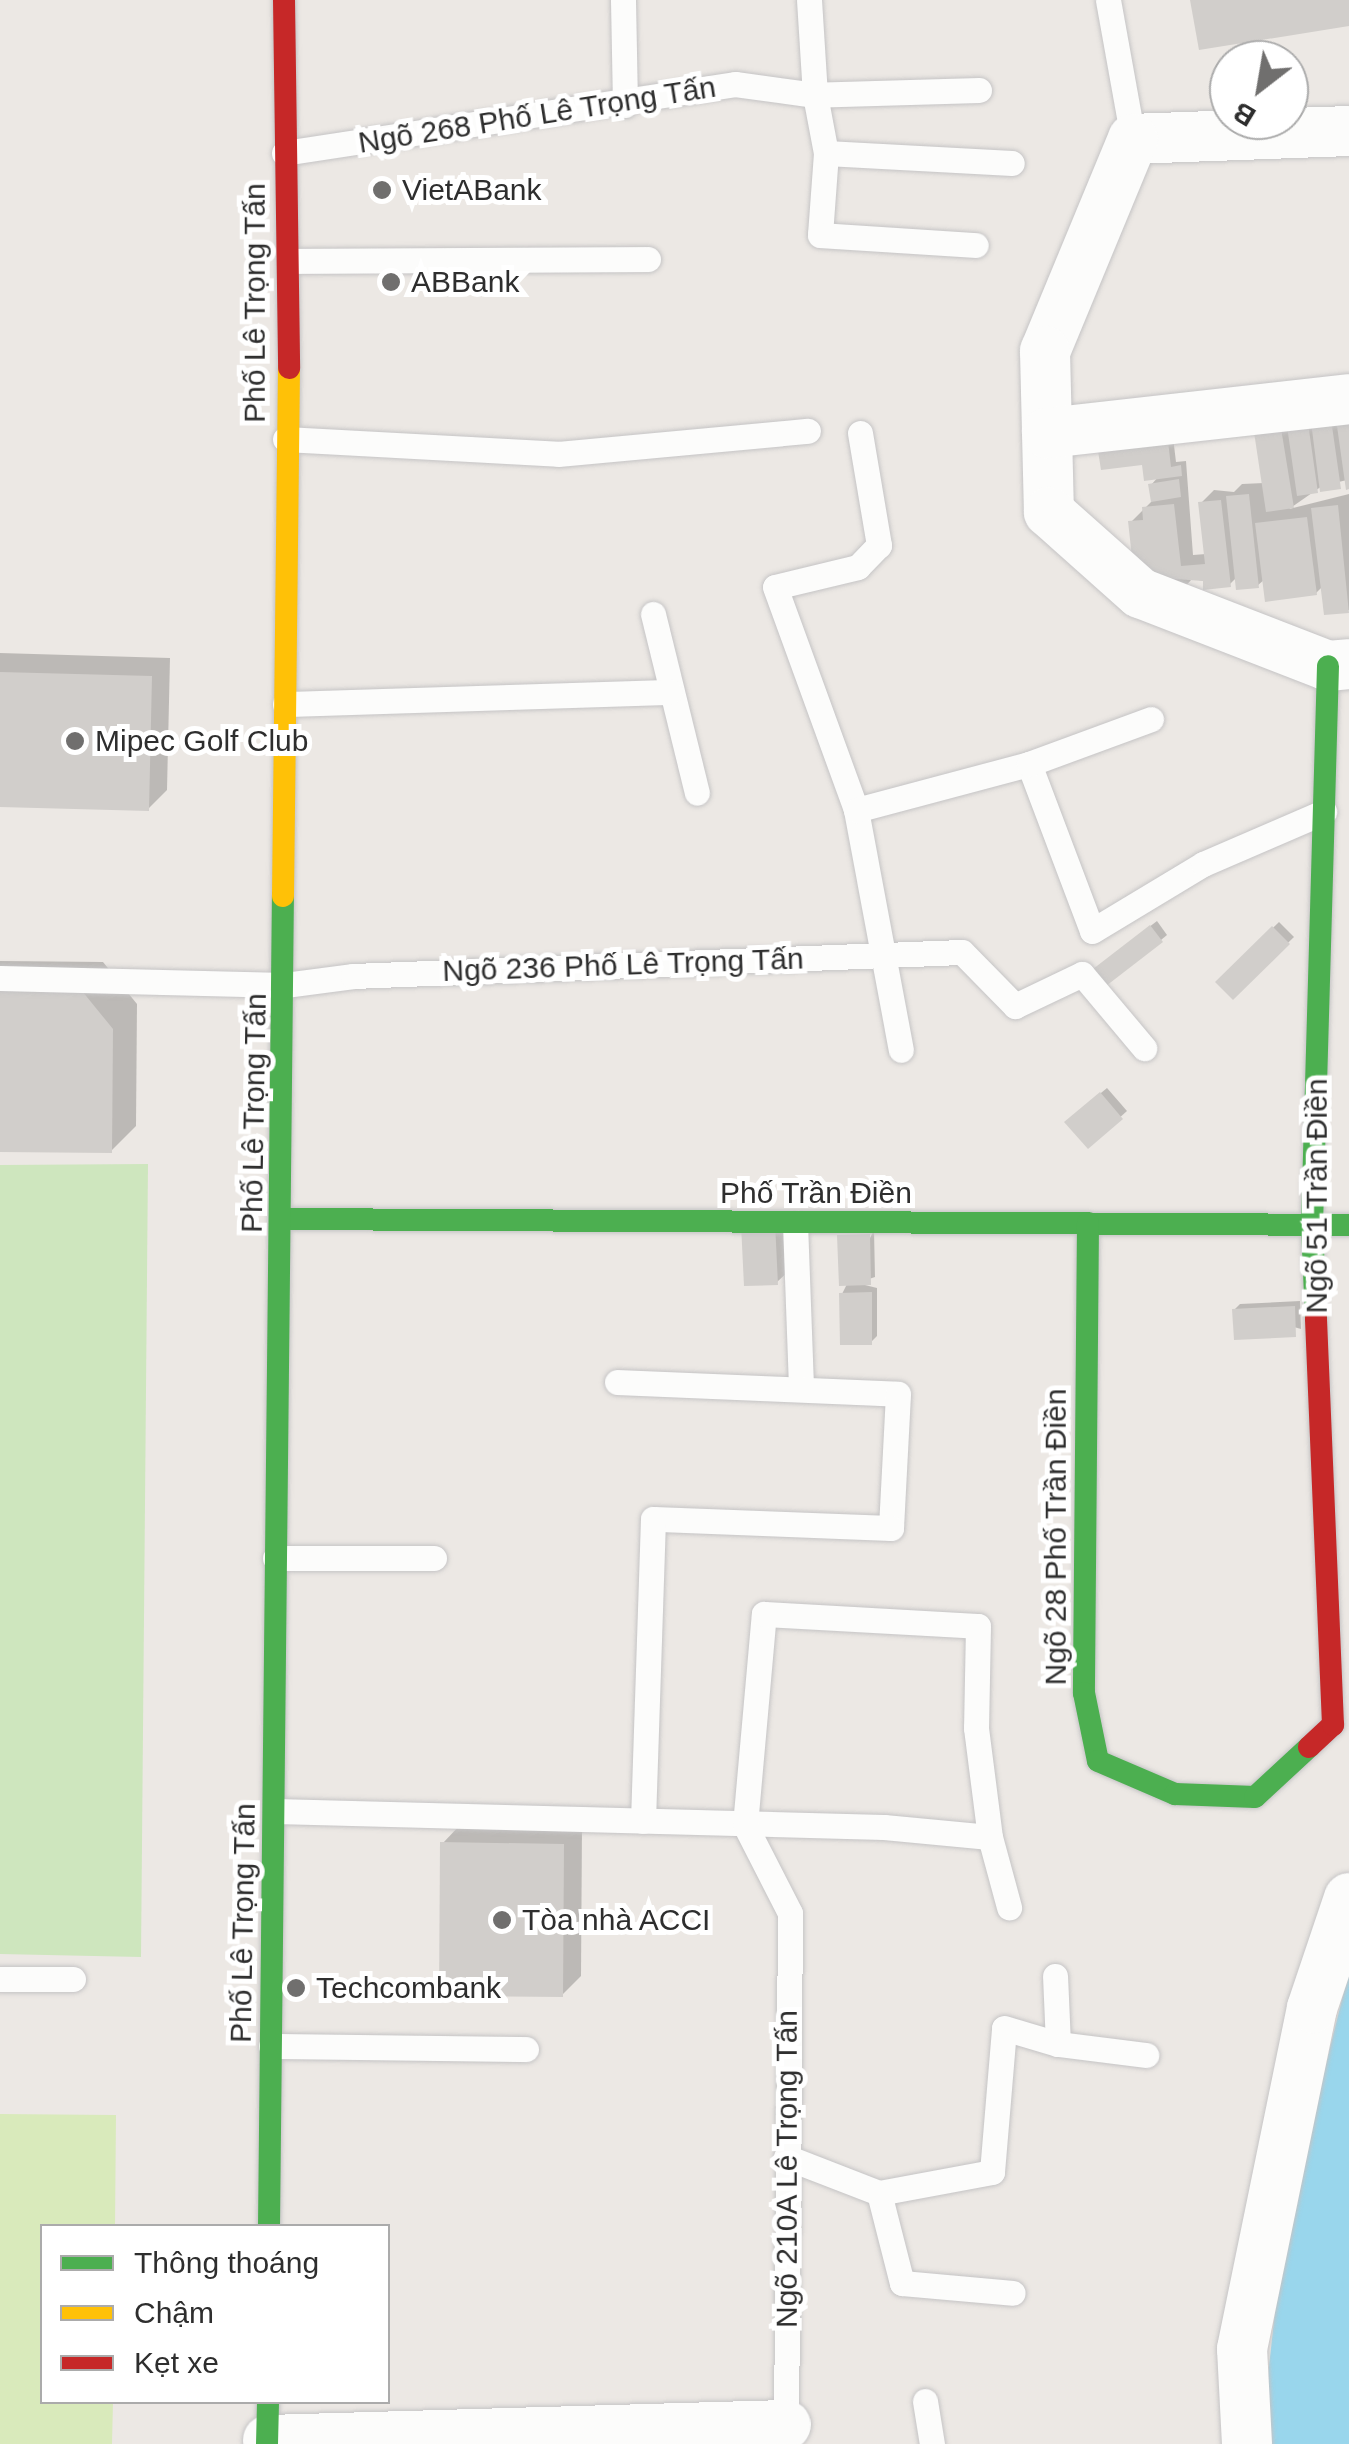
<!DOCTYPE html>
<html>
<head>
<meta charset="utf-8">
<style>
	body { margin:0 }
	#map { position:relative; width:1349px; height:2444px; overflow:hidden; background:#ece8e4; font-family:Helvetica,sans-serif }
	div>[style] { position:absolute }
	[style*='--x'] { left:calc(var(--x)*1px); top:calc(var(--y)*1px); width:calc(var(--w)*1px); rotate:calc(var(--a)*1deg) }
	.green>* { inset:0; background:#cee6be }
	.pitch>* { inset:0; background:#d9eabb }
	.water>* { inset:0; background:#99d6ec }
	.shadow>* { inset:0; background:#0003 }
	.building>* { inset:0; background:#d1cecb }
	.roads { filter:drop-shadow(0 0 2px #c5c4c5) drop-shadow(0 0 2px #c5c4c5) }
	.lane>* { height:25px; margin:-12.5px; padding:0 12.5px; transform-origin:12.5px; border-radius:12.5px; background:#fcfcfb }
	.street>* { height:50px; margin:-25px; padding:0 25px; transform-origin:25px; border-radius:25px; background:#fcfcfb }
	.fast>* { height:22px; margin:-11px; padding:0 11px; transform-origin:11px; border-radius:11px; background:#4caf50 }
	.slow>* { height:22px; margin:-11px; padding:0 11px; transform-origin:11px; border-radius:11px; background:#ffc107 }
	.jam>* { height:22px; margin:-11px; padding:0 11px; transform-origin:11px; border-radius:11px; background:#c62828 }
	.dots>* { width:28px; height:28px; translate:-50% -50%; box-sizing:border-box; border:5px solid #fff; border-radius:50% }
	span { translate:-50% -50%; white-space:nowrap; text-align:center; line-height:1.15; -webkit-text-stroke:10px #fff; paint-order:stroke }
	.street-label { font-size:30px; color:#2e2e2e }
	.poi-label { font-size:30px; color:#2e2e2e }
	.left { translate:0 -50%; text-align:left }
	.legend { position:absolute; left:40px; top:2224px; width:350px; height:180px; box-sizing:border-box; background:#fff; border:2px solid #ababab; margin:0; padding:12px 18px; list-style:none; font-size:30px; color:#2e2e2e }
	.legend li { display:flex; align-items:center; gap:20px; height:50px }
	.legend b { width:50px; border:2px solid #ababab }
	.north { position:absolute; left:1209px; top:40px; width:100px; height:100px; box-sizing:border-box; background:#fff; border:2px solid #ababab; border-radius:50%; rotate:211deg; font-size:28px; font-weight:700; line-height:40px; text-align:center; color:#2e2e2e }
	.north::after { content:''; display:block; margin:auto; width:35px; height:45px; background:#706f6e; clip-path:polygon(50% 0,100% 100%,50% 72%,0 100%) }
</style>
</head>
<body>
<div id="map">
	<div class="green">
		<div style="clip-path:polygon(148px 1164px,141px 1957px,0 1954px,0 1165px)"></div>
	</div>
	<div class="pitch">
		<div style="clip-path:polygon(0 2114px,116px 2115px,115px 2226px,42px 2226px,42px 2402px,113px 2402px,112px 2444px,0 2444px)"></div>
	</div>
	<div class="water">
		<div style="clip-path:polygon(1349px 1971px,1349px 2444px,1272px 2444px,1266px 2394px,1283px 2238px)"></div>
	</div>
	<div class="shadow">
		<div style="clip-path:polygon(1337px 415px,1349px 487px,1347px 480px,1322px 486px,1289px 509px,1349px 494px,1349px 610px,1326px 613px,1323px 586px,1316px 593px,1265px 579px,1257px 586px,1237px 577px,1229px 585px,1192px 579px,1182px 590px,1157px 593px,1131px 522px,1153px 500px,1151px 485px,1159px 476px,1146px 478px,1173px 437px,1176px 462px,1186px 461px,1193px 555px,1206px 554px,1201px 503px,1214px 490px,1234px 492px,1242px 484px,1264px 483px,1257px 433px)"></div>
		<div style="clip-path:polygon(0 653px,170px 658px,167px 790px,148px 809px,0 804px)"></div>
		<div style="clip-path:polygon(1157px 921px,1167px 935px,1161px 940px,1102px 963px)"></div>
		<div style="clip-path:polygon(1279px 922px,1294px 937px,1233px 996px,1218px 982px)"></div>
		<div style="clip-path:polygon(0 961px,103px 962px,137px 1004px,136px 1126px,111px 1151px,0 1149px)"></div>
		<div style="clip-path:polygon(1107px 1088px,1127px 1111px,1088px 1146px,1073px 1116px)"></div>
		<div style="clip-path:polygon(786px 1211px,790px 1270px,777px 1282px,746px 1284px)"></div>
		<div style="clip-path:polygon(874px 1230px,875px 1277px,857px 1283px,877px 1288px,877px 1336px,871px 1342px,842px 1294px)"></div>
		<div style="clip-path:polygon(1300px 1301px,1301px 1329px,1234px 1310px,1240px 1304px)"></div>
		<div style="clip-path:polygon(461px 1824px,582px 1826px,581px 1976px,562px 1995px,442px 1844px)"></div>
	</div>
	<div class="building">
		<div style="clip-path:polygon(1190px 0,1349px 0,1349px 26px,1199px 50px)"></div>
		<div style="clip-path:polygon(1349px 418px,1349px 489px,1346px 490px,1336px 419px)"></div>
		<div style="clip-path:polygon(1331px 419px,1341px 489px,1320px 492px,1311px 422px)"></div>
		<div style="clip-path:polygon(1308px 423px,1318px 493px,1297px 496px,1287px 426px)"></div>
		<div style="clip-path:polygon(1281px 428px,1294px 508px,1266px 512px,1254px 432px)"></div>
		<div style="clip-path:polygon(1168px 441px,1171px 467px,1181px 465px,1182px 476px,1144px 481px,1142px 465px,1101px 470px,1098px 451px)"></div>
		<div style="clip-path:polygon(1179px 479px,1181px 497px,1151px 502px,1148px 484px)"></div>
		<div style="clip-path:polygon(1249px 494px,1259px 588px,1236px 590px,1226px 496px)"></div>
		<div style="clip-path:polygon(1221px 500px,1231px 587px,1203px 590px,1203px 581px,1134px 576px,1128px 521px,1143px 520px,1142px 507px,1174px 504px,1181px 566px,1205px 564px,1198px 502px)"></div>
		<div style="clip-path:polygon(1338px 505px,1349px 613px,1324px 615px,1311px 508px)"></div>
		<div style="clip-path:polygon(1307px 517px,1317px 595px,1265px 602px,1255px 523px)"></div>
		<div style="clip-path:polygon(0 672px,152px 676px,149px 811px,0 807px)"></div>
		<div style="clip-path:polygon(1150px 925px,1163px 942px,1106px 986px,1093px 969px)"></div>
		<div style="clip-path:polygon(1272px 926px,1290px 944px,1233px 1000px,1215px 982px)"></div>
		<div style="clip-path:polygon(0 985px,78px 986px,113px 1029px,112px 1153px,0 1152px)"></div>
		<div style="clip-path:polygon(1100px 1092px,1123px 1119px,1088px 1149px,1064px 1122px)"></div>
		<div style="clip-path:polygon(775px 1222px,778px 1285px,744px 1286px,741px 1224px)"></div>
		<div style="clip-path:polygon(870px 1234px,871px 1285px,839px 1286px,837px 1235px)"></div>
		<div style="clip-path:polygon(872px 1292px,872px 1345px,840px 1345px,839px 1293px)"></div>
		<div style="clip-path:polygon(1295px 1306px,1296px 1337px,1234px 1340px,1232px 1309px)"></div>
		<div style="clip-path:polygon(440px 1842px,564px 1844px,563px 1997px,439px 1996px)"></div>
	</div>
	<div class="roads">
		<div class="lane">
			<div style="--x:623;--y:0;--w:105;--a:88.9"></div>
			<div style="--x:1108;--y:0;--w:141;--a:79.8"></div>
			<div style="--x:979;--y:90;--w:164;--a:178.3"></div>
			<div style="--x:815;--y:95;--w:59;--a:79.3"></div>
			<div style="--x:826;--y:153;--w:186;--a:3.1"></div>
			<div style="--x:284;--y:153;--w:456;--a:-8.7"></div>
			<div style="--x:735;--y:84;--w:81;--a:7.8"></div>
			<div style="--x:815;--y:95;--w:95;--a:-93.6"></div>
			<div style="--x:826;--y:153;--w:82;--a:94.2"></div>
			<div style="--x:820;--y:235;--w:156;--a:3.7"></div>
			<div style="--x:290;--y:261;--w:358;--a:-0.3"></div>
			<div style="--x:860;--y:433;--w:114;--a:80.4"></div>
			<div style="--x:879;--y:545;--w:30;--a:134"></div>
			<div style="--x:858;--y:567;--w:85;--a:166.5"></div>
			<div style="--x:775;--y:587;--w:237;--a:70"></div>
			<div style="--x:856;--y:810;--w:244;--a:79.4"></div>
			<div style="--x:285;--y:439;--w:273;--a:3.1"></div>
			<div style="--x:558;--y:454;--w:251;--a:-5.3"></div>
			<div style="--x:653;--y:614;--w:184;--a:76.2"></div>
			<div style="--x:285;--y:704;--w:385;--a:-1.8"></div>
			<div style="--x:1029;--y:764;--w:178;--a:69.3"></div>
			<div style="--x:856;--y:810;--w:179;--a:-14.9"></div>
			<div style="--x:1029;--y:764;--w:130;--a:-20.2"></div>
			<div style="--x:1092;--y:931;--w:130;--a:-31.1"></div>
			<div style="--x:1203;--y:864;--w:132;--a:-23.3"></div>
			<div style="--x:1082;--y:974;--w:97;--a:50"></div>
			<div style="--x:0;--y:978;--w:285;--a:1.4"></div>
			<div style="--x:285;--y:985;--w:69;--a:-7.5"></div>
			<div style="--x:353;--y:976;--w:609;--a:-2.26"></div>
			<div style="--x:962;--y:952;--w:76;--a:45.5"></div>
			<div style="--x:1015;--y:1006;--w:74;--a:-25.5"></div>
			<div style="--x:795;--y:1223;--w:166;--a:87.9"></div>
			<div style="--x:617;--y:1382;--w:281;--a:2.4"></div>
			<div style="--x:898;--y:1394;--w:134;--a:93"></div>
			<div style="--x:891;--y:1528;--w:238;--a:-177.8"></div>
			<div style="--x:653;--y:1519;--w:302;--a:91.9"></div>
			<div style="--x:275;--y:1558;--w:159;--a:0"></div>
			<div style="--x:275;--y:1811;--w:609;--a:1.5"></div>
			<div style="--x:884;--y:1827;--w:106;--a:5.4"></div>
			<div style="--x:0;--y:1979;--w:73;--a:0"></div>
			<div style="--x:1058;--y:2044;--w:89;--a:7.1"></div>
			<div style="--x:271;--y:2046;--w:255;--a:0.7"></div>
			<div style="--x:786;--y:2157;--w:100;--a:21.2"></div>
			<div style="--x:879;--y:2193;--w:115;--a:-10.5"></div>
			<div style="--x:992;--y:2172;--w:144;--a:-85.2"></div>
			<div style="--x:1004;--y:2028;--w:56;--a:16.5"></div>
			<div style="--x:1058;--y:2044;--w:68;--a:-92.5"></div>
			<div style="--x:879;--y:2193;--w:93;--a:75.7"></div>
			<div style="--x:902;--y:2283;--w:111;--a:5.1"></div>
			<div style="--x:925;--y:2401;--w:44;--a:80.8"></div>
			<div style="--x:786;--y:2433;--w:520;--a:-89.56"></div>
			<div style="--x:790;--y:1913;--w:99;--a:-117.1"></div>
			<div style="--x:745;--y:1825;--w:212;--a:-84.9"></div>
			<div style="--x:764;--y:1614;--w:214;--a:3.2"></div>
			<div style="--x:978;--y:1626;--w:102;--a:91.1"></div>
			<div style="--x:976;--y:1728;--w:110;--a:82.7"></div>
			<div style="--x:990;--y:1837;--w:73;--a:74.8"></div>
		</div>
		<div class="street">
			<div style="--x:1349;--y:131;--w:216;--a:177.9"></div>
			<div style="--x:1133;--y:139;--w:230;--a:112.5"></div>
			<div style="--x:1045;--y:351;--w:161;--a:88.6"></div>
			<div style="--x:1049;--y:512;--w:122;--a:41.7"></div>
			<div style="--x:1140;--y:593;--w:202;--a:21.2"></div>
			<div style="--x:1328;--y:666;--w:21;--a:-5"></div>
			<div style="--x:1047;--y:433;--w:304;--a:-6.4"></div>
			<div style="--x:268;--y:2440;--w:518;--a:-1.66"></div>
			<div style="--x:1247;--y:2444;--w:95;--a:-93"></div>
			<div style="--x:1242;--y:2349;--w:348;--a:-78.4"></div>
			<div style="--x:1312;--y:2008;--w:116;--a:-71.4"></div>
		</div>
		<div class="fast">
			<div style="--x:283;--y:1219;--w:1066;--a:0.32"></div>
			<div style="--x:1088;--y:1223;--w:470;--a:90.5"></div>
			<div style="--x:1084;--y:1693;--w:69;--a:78.4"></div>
			<div style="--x:1098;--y:1761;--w:84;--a:23.2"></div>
			<div style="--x:1175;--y:1794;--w:80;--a:2.1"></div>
			<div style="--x:1255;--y:1797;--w:74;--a:-42.8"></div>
			<div style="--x:1316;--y:1318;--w:93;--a:-92.5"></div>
			<div style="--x:1312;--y:1225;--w:559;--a:-88.36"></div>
			<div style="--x:269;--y:2226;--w:1330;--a:-89.4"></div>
			<div style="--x:267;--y:2444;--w:42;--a:-88.6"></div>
		</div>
		<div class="slow">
			<div style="--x:283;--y:896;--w:528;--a:-89.35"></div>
		</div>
		<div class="jam">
			<div style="--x:284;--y:0;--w:368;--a:89.2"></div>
			<div style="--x:1309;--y:1747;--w:33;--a:-43"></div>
			<div style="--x:1333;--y:1725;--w:407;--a:-92.4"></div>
		</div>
	</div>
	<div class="dots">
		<div style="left:382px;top:190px;background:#706f6e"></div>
		<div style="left:391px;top:282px;background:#706f6e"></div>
		<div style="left:75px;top:741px;background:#706f6e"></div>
		<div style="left:502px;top:1920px;background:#706f6e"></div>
		<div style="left:296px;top:1988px;background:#706f6e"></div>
	</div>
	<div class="street-label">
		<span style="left:537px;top:115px;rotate:-9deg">Ngõ 268 Phố Lê Trọng Tấn</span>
		<span style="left:255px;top:303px;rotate:-90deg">Phố Lê Trọng Tấn</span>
		<span style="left:623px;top:965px;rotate:-2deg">Ngõ 236 Phố Lê Trọng Tấn</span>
		<span style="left:254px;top:1113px;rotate:-89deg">Phố Lê Trọng Tấn</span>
		<span style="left:816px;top:1193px">Phố Trần Điền</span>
		<span style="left:1317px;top:1196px;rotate:-90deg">Ngõ 51 Trần Điền</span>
		<span style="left:1056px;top:1537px;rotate:-90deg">Ngõ 28 Phố Trần Điền</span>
		<span style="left:243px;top:1923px;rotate:-89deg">Phố Lê Trọng Tấn</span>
		<span style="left:787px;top:2169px;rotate:-90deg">Ngõ 210A Lê Trọng Tấn</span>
	</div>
	<div class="poi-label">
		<span class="left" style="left:402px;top:190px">VietABank</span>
		<span class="left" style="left:411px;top:282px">ABBank</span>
		<span class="left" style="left:95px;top:741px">Mipec Golf Club</span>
		<span class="left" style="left:522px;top:1920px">Tòa nhà ACCI</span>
		<span class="left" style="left:316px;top:1988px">Techcombank</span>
	</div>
	<ul class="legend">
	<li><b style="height:12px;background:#4caf50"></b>Thông thoáng</li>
	<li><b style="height:12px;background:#ffc107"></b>Chậm</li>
	<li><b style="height:12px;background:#c62828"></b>Kẹt xe</li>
	</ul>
	<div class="north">B</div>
</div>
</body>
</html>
